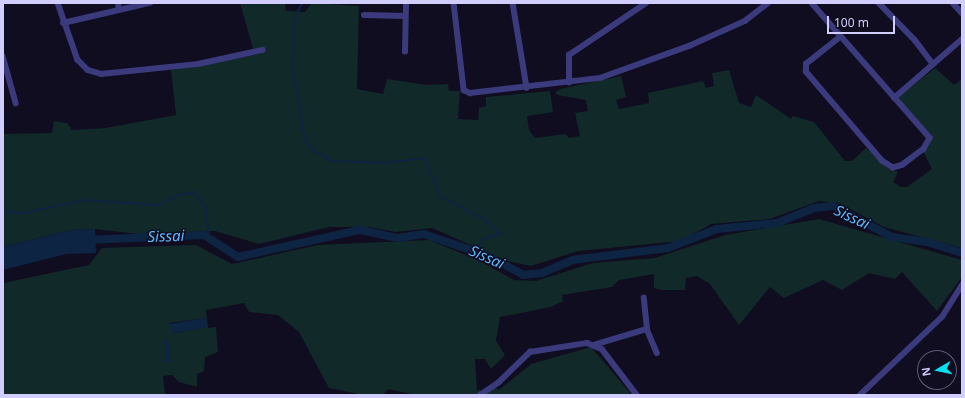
<!DOCTYPE html>
<html>
<head>
<meta charset="utf-8">
<style>
	body { margin:0 }
	#map { position:relative; width:965px; height:398px; overflow:hidden; background:#100d20; font-family:"Noto Sans",sans-serif }
	div>[style] { position:absolute }
	[style*='--x'] { left:calc(var(--x)*1px); top:calc(var(--y)*1px); width:calc(var(--w)*1px); rotate:calc(var(--a)*1deg) }
	.green>* { inset:0; background:#112928 }
	.water>* { inset:0; background:#0e2443 }
	.stream>* { height:1.5px; margin:-0.75px; padding:0 0.75px; transform-origin:0.75px; border-radius:0.75px; background:#0e2443 }
	.river>* { height:8px; margin:-4px; padding:0 4px; transform-origin:4px; border-radius:4px; background:#0e2443 }
	.minor>* { height:5.5px; margin:-2.75px; padding:0 2.75px; transform-origin:2.75px; border-radius:2.75px; background:#3a3a7d }
	span { translate:-50% -50%; white-space:nowrap; text-align:center; line-height:1.15; -webkit-text-stroke:3px #100d20; paint-order:stroke }
	.water-label { font-size:15px; color:#5fb7fa; font-style:italic }
	.frame { position:absolute; inset:0; border:4px solid #d1cdfd; pointer-events:none }
	.north { position:absolute; left:917px; top:350px; width:40px; height:40px; box-sizing:border-box; background:#100d20; border:1px solid #5d5a78; border-radius:50%; rotate:261deg; font-size:11px; font-weight:700; line-height:16px; text-align:center; color:#d1cdfd }
	.north::after { content:''; display:block; margin:auto; width:14px; height:18px; background:#07e0f0; clip-path:polygon(50% 0,100% 100%,50% 72%,0 100%) }
	.scale { position:absolute; left:827px; top:16px; width:68px; height:18px; box-sizing:border-box; border:2px solid #d1cdfd; border-top:0; padding-left:5px; font-size:12px; line-height:14px; white-space:nowrap; color:#d1cdfd; -webkit-text-stroke:3px #100d20; paint-order:stroke }
</style>
</head>
<body>
<div id="map">
	<div class="green">
		<div style="clip-path:polygon(240px 3px,285px 3px,286px 11px,305px 12px,312px 3px,359px 6px,357px 89px,383px 94px,387px 79px,427px 85px,448px 84px,449px 91px,460px 91px,458px 119px,478px 120px,479px 108px,486px 106px,486px 97px,550px 91px,553px 112px,527px 116px,529px 130px,535px 138px,566px 134px,569px 138px,580px 136px,575px 113px,588px 111px,586px 100px,558px 95px,555px 93px,560px 89px,621px 76px,626px 97px,616px 100px,619px 109px,649px 103px,648px 93px,703px 81px,706px 88px,714px 86px,712px 73px,729px 70px,739px 103px,751px 107px,756px 95px,791px 119px,793px 116px,814px 122px,845px 161px,852px 161px,866px 148px,886px 167px,898px 172px,893px 182px,901px 187px,907px 187px,932px 169px,924px 153px,931px 136px,899px 100px,900px 96px,935px 68px,954px 85px,962px 79px,962px 248px,884px 227px,839px 203px,819px 201px,770px 219px,711px 224px,681px 241px,578px 251px,531px 266px,507px 261px,432px 228px,396px 232px,368px 227px,329px 227px,259px 244px,215px 231px,138px 234px,95px 229px,70px 230px,3px 247px,3px 134px,52px 133px,54px 121px,67px 123px,72px 130px,106px 128px,176px 115px,171px 70px,255px 55px)"></div>
		<div style="clip-path:polygon(evenodd,819px 219px,962px 260px,962px 277px,937px 311px,902px 272px,895px 279px,869px 273px,842px 290px,823px 280px,784px 298px,770px 287px,739px 325px,710px 284px,697px 276px,686px 278px,685px 290px,661px 290px,654px 288px,654px 274px,619px 280px,612px 287px,562px 295px,563px 301px,551px 307px,500px 317px,496px 341px,505px 355px,491px 369px,485px 359px,475px 359px,477px 390px,489px 391px,496px 387px,499px 390px,531px 364px,591px 347px,632px 395px,416px 395px,388px 389px,383px 395px,363px 395px,329px 388px,299px 332px,278px 315px,249px 312px,244px 303px,206px 310px,208px 328px,216px 327px,218px 352px,205px 357px,204px 371px,197px 374px,197px 387px,179px 382px,172px 375px,163px 376px,165px 395px,3px 395px,3px 283px,89px 265px,102px 248px,196px 245px,232px 264px,318px 245px,429px 240px,478px 260px,514px 280px,536px 281px,593px 263px,655px 258px,725px 235px,819px 219px,206px 318px,190px 330px,173px 333px,169px 323px,206px 318px)"></div>
	</div>
	<div class="water">
		<div style="clip-path:polygon(95px 229px,96px 253px,66px 254px,3px 270px,3px 247px,70px 230px)"></div>
		<div style="clip-path:polygon(206px 318px,207px 327px,173px 333px,169px 328px,169px 324px)"></div>
		<div style="clip-path:polygon(168px 339px,171px 362px,166px 363px,164px 340px)"></div>
	</div>
	<div class="stream">
		<div style="--x:303;--y:3;--w:15;--a:118"></div>
		<div style="--x:296;--y:16;--w:51;--a:93.4"></div>
		<div style="--x:293;--y:67;--w:76;--a:80.2"></div>
		<div style="--x:306;--y:142;--w:14;--a:45"></div>
		<div style="--x:316;--y:152;--w:18;--a:29"></div>
		<div style="--x:332;--y:161;--w:53;--a:2.2"></div>
		<div style="--x:385;--y:163;--w:40;--a:-7.1"></div>
		<div style="--x:425;--y:158;--w:42;--a:67.7"></div>
		<div style="--x:441;--y:197;--w:48;--a:27.1"></div>
		<div style="--x:484;--y:219;--w:23;--a:41"></div>
		<div style="--x:501;--y:234;--w:18;--a:161"></div>
		<div style="--x:484;--y:240;--w:14;--a:129"></div>
		<div style="--x:3;--y:212;--w:20;--a:3"></div>
		<div style="--x:23;--y:213;--w:64;--a:-11.7"></div>
		<div style="--x:86;--y:200;--w:74;--a:3.9"></div>
		<div style="--x:160;--y:205;--w:21;--a:-29"></div>
		<div style="--x:178;--y:195;--w:17;--a:-10"></div>
		<div style="--x:195;--y:192;--w:19;--a:55"></div>
		<div style="--x:206;--y:208;--w:31;--a:83"></div>
	</div>
	<div class="river">
		<div style="--x:86;--y:240;--w:118;--a:-2.4"></div>
		<div style="--x:204;--y:235;--w:40;--a:32.9"></div>
		<div style="--x:238;--y:257;--w:125;--a:-12.5"></div>
		<div style="--x:360;--y:230;--w:39;--a:12"></div>
		<div style="--x:398;--y:238;--w:26;--a:-9"></div>
		<div style="--x:424;--y:234;--w:68;--a:19"></div>
		<div style="--x:488;--y:256;--w:40;--a:28"></div>
		<div style="--x:523;--y:275;--w:19;--a:-6"></div>
		<div style="--x:542;--y:273;--w:33;--a:-23"></div>
		<div style="--x:572;--y:260;--w:97;--a:-7.1"></div>
		<div style="--x:668;--y:248;--w:53;--a:-21.2"></div>
		<div style="--x:717;--y:229;--w:60;--a:-5.7"></div>
		<div style="--x:777;--y:223;--w:40;--a:-22"></div>
		<div style="--x:814;--y:208;--w:19;--a:-6"></div>
		<div style="--x:833;--y:206;--w:67;--a:27.7"></div>
		<div style="--x:892;--y:237;--w:35;--a:8"></div>
		<div style="--x:927;--y:242;--w:37;--a:17"></div>
	</div>
	<div class="minor">
		<div style="--x:58;--y:3;--w:60;--a:70.7"></div>
		<div style="--x:78;--y:60;--w:14;--a:45"></div>
		<div style="--x:88;--y:70;--w:14;--a:17"></div>
		<div style="--x:101;--y:74;--w:98;--a:-5.9"></div>
		<div style="--x:198;--y:64;--w:66;--a:-12.3"></div>
		<div style="--x:454;--y:3;--w:88;--a:83.4"></div>
		<div style="--x:464;--y:90;--w:7;--a:27"></div>
		<div style="--x:470;--y:93;--w:131;--a:-6.6"></div>
		<div style="--x:600;--y:78;--w:95;--a:-19.8"></div>
		<div style="--x:689;--y:46;--w:61;--a:-24.1"></div>
		<div style="--x:745;--y:21;--w:29;--a:-38"></div>
		<div style="--x:513;--y:3;--w:86;--a:80.6"></div>
		<div style="--x:812;--y:3;--w:179;--a:48.8"></div>
		<div style="--x:930;--y:138;--w:13;--a:119"></div>
		<div style="--x:924;--y:149;--w:26;--a:143"></div>
		<div style="--x:903;--y:165;--w:10;--a:163"></div>
		<div style="--x:893;--y:168;--w:13;--a:-148"></div>
		<div style="--x:882;--y:161;--w:117;--a:-130.5"></div>
		<div style="--x:806;--y:72;--w:8;--a:-90"></div>
		<div style="--x:806;--y:64;--w:43;--a:-38.5"></div>
		<div style="--x:879;--y:3;--w:52;--a:45.8"></div>
		<div style="--x:915;--y:40;--w:30;--a:53"></div>
		<div style="--x:953;--y:3;--w:13;--a:48"></div>
		<div style="--x:119;--y:10;--w:32;--a:-13"></div>
		<div style="--x:364;--y:15;--w:41;--a:1.4"></div>
		<div style="--x:63;--y:23;--w:57;--a:-13.1"></div>
		<div style="--x:119;--y:10;--w:7;--a:-98"></div>
		<div style="--x:405;--y:52;--w:49;--a:-88.8"></div>
		<div style="--x:3;--y:56;--w:49;--a:74.5"></div>
		<div style="--x:569;--y:83;--w:28;--a:-90"></div>
		<div style="--x:569;--y:55;--w:93;--a:-34"></div>
		<div style="--x:894;--y:98;--w:90;--a:-40.9"></div>
		<div style="--x:647;--y:329;--w:26;--a:67"></div>
		<div style="--x:594;--y:345;--w:55;--a:-16.8"></div>
		<div style="--x:647;--y:329;--w:31;--a:-96"></div>
		<div style="--x:480;--y:395;--w:22;--a:-34"></div>
		<div style="--x:498;--y:383;--w:45;--a:-44.1"></div>
		<div style="--x:530;--y:352;--w:58;--a:-9"></div>
		<div style="--x:587;--y:343;--w:16;--a:22"></div>
		<div style="--x:602;--y:349;--w:58;--a:52.7"></div>
		<div style="--x:860;--y:395;--w:113;--a:-43.6"></div>
		<div style="--x:942;--y:317;--w:38;--a:-58"></div>
	</div>
	<div class="water-label">
		<span style="left:852px;top:217px;rotate:25deg">Sissai</span>
		<span style="left:166px;top:236px;rotate:-2deg">Sissai</span>
		<span style="left:487px;top:257px;rotate:24deg">Sissai</span>
	</div>
	<div class="frame"></div>
	<div class="north">N</div>
	<div class="scale">100 m</div>
</div>
</body>
</html>
